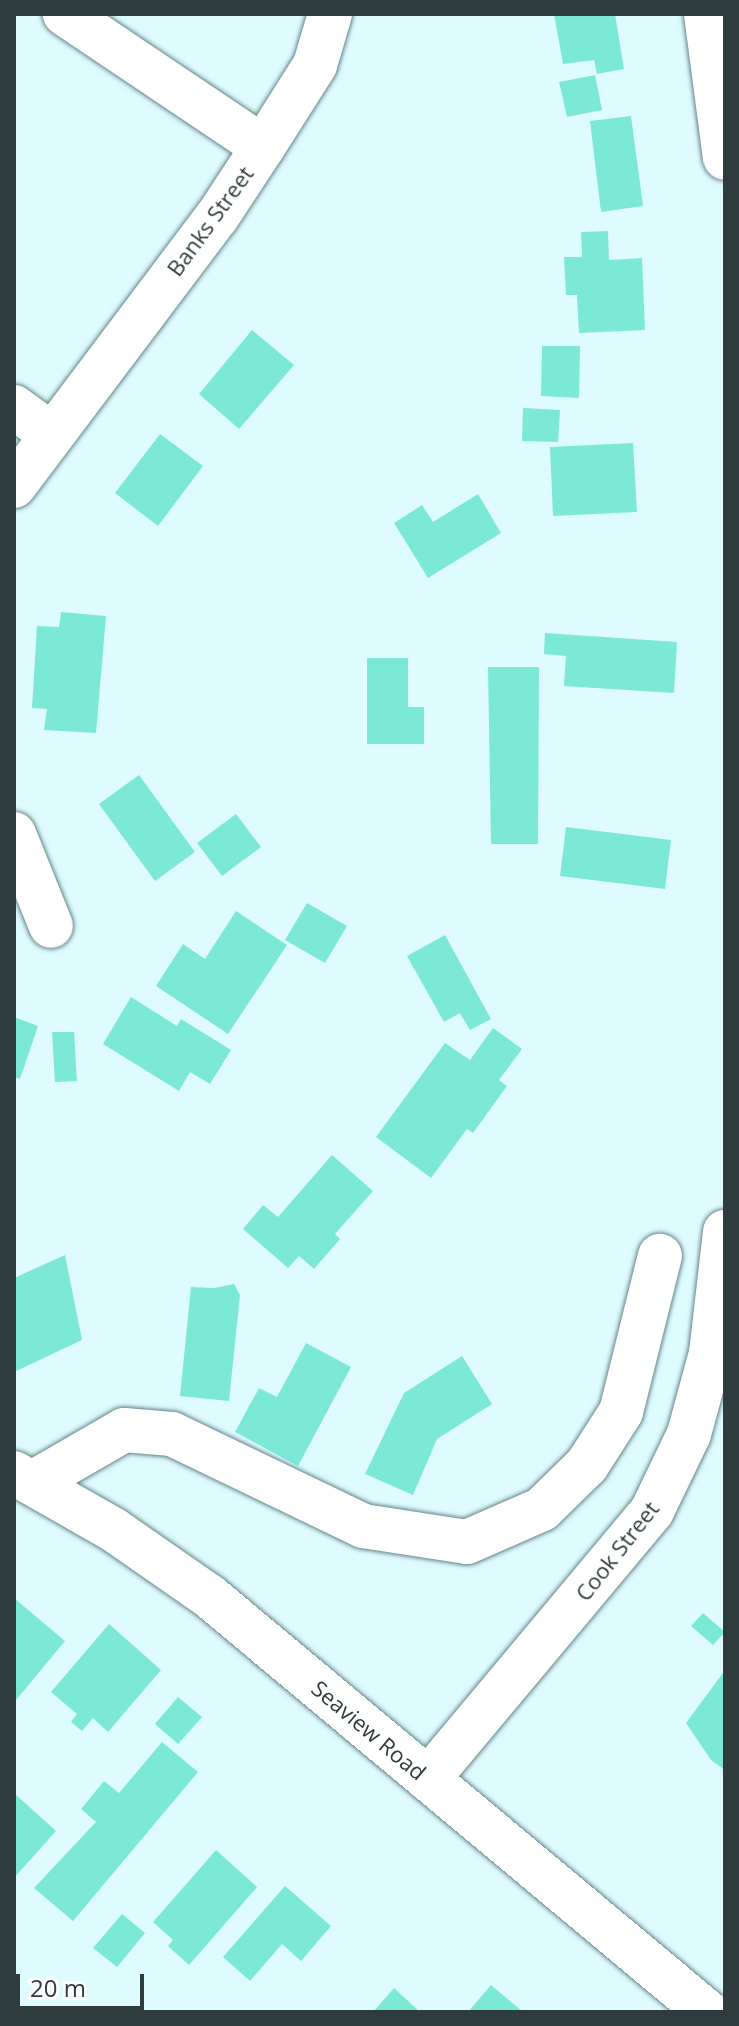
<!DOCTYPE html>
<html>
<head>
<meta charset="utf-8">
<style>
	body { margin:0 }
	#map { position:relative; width:739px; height:2026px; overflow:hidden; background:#defbff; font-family:"Open Sans",sans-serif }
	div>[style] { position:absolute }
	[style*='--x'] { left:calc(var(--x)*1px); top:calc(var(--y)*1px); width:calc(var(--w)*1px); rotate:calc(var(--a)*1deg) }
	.building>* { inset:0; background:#7ce9d7 }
	.roads { filter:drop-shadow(0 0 2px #64868a) drop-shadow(0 0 2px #64868a) }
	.minor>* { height:44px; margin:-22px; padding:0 22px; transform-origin:22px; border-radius:22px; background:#fff }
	span { translate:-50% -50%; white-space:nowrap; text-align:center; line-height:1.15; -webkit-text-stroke:6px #fff; paint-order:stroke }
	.street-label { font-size:22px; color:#2e3c3e }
	.frame { position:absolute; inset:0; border:16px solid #2e3c3e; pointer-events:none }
	.scale { position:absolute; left:16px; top:1974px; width:128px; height:36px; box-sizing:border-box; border:4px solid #2e3c3e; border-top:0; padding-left:10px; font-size:24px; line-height:28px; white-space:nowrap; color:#2e3c3e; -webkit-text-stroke:6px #fff; paint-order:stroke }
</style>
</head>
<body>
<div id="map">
	<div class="building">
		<div style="clip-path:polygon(554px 14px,615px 14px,624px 69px,597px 74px,594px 60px,563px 64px)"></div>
		<div style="clip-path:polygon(595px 75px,602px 110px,567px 117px,559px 82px)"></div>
		<div style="clip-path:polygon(631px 116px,643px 206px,601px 212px,590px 121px)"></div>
		<div style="clip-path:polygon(608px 231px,609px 260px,642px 258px,645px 330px,579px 333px,577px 295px,566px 295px,564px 257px,582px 257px,581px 232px)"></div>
		<div style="clip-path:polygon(252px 330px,294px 365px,239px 429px,199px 394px)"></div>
		<div style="clip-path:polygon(542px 346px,580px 346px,579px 398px,541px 396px)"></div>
		<div style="clip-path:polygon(523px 408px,560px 410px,558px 442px,522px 441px)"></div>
		<div style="clip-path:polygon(160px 434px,203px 466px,158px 526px,115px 493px)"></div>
		<div style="clip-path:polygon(633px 443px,637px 512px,553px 516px,550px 447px)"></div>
		<div style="clip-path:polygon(478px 494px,501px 533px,428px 578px,394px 523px,422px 505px,433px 522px)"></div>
		<div style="clip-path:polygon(61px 612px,106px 616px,96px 733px,44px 730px,47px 709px,32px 708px,37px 626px,59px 627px)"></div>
		<div style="clip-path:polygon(545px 633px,677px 642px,674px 693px,564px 686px,566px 656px,544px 654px)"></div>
		<div style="clip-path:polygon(367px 658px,408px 658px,408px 707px,424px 707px,424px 744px,367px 744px)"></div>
		<div style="clip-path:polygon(488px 667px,539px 667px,538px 844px,491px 844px)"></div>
		<div style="clip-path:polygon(139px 775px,195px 852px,155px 881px,99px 804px)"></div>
		<div style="clip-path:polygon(236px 814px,261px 847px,222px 876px,197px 843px)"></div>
		<div style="clip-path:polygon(566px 827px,671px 840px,665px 889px,560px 876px)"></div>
		<div style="clip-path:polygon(307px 903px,347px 926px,325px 963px,285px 940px)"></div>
		<div style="clip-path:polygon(236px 911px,287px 945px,228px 1034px,156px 986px,183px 944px,205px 959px)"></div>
		<div style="clip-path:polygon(445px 935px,491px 1019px,470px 1030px,460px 1013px,444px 1022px,407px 956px)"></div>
		<div style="clip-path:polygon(131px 997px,177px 1026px,181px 1019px,231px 1050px,210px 1084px,190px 1072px,179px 1091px,103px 1044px)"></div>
		<div style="clip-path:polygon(14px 1017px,38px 1026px,20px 1079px,14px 1077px)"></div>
		<div style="clip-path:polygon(493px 1028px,522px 1049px,499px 1080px,507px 1086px,473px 1133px,467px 1129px,431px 1178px,376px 1137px,445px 1043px,470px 1060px)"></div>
		<div style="clip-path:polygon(52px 1032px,74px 1032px,77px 1081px,55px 1082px)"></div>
		<div style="clip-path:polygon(332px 1155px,373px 1191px,335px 1234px,340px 1239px,314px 1269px,299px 1256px,288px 1268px,243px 1229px,263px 1205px,278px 1217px)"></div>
		<div style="clip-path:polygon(65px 1255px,82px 1340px,14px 1372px,14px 1278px)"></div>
		<div style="clip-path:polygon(234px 1284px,240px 1295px,229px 1401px,180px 1396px,191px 1287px,214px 1288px)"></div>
		<div style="clip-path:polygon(306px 1343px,351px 1367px,298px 1466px,235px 1432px,259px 1388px,277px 1397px)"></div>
		<div style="clip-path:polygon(462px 1356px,492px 1404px,437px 1439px,413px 1495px,365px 1474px,404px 1393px)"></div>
		<div style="clip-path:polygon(14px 1598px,65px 1641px,16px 1700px,14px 1699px)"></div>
		<div style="clip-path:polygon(703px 1613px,725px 1632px,713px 1645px,691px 1626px)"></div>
		<div style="clip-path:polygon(109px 1624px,161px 1670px,108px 1732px,93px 1718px,82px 1731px,71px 1722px,77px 1714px,51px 1692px)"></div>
		<div style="clip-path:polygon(725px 1670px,725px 1770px,711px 1760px,686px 1723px)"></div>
		<div style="clip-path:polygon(178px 1697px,202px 1717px,178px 1744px,155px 1724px)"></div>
		<div style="clip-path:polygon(162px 1742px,198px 1772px,73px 1921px,34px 1888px,96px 1822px,81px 1809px,104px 1781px,119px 1793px)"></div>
		<div style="clip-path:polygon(14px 1793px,56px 1831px,14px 1878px)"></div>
		<div style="clip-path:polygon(216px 1850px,257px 1887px,189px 1965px,168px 1946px,173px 1940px,153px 1922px)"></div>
		<div style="clip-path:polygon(285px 1886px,331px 1926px,301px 1961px,282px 1944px,250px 1981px,223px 1957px)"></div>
		<div style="clip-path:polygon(122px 1914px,145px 1933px,117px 1967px,93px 1948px)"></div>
		<div style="clip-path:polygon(491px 1985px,523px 2012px,468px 2012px)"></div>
		<div style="clip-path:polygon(394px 1988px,420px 2012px,373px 2012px)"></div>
	</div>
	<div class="roads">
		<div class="minor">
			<div style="--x:706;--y:14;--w:145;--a:82.5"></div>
			<div style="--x:263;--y:147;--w:97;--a:-57.6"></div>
			<div style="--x:315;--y:65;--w:53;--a:-73.6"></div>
			<div style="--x:14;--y:407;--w:46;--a:36.1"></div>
			<div style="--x:14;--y:486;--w:337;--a:-53"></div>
			<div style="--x:217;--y:217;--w:84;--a:-56.7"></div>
			<div style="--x:263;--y:147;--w:239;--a:-146.1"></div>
			<div style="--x:14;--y:834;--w:99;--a:68.1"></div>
			<div style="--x:14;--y:1473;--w:115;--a:29.7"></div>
			<div style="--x:114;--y:1530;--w:116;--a:34.8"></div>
			<div style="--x:209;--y:1596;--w:649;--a:39.87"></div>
			<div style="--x:34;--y:1482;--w:104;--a:-30"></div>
			<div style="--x:124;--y:1430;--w:48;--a:4.8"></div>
			<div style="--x:172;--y:1434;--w:212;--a:25.7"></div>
			<div style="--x:363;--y:1526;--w:105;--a:8.7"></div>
			<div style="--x:467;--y:1542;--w:82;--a:-23.7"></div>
			<div style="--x:542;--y:1509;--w:63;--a:-44.4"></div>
			<div style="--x:587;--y:1465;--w:63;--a:-57.3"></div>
			<div style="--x:621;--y:1412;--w:161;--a:-76"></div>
			<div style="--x:428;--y:1779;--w:349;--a:-50.1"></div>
			<div style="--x:652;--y:1511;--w:85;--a:-64.3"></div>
			<div style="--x:689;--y:1434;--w:84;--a:-74.8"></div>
			<div style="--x:711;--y:1353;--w:122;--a:-83.4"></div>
		</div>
	</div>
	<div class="street-label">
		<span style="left:210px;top:221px;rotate:-54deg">Banks Street</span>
		<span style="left:617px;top:1551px;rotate:-52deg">Cook Street</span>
		<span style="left:369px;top:1730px;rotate:40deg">Seaview Road</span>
	</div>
	<div class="frame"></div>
	<div class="scale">20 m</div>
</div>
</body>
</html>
